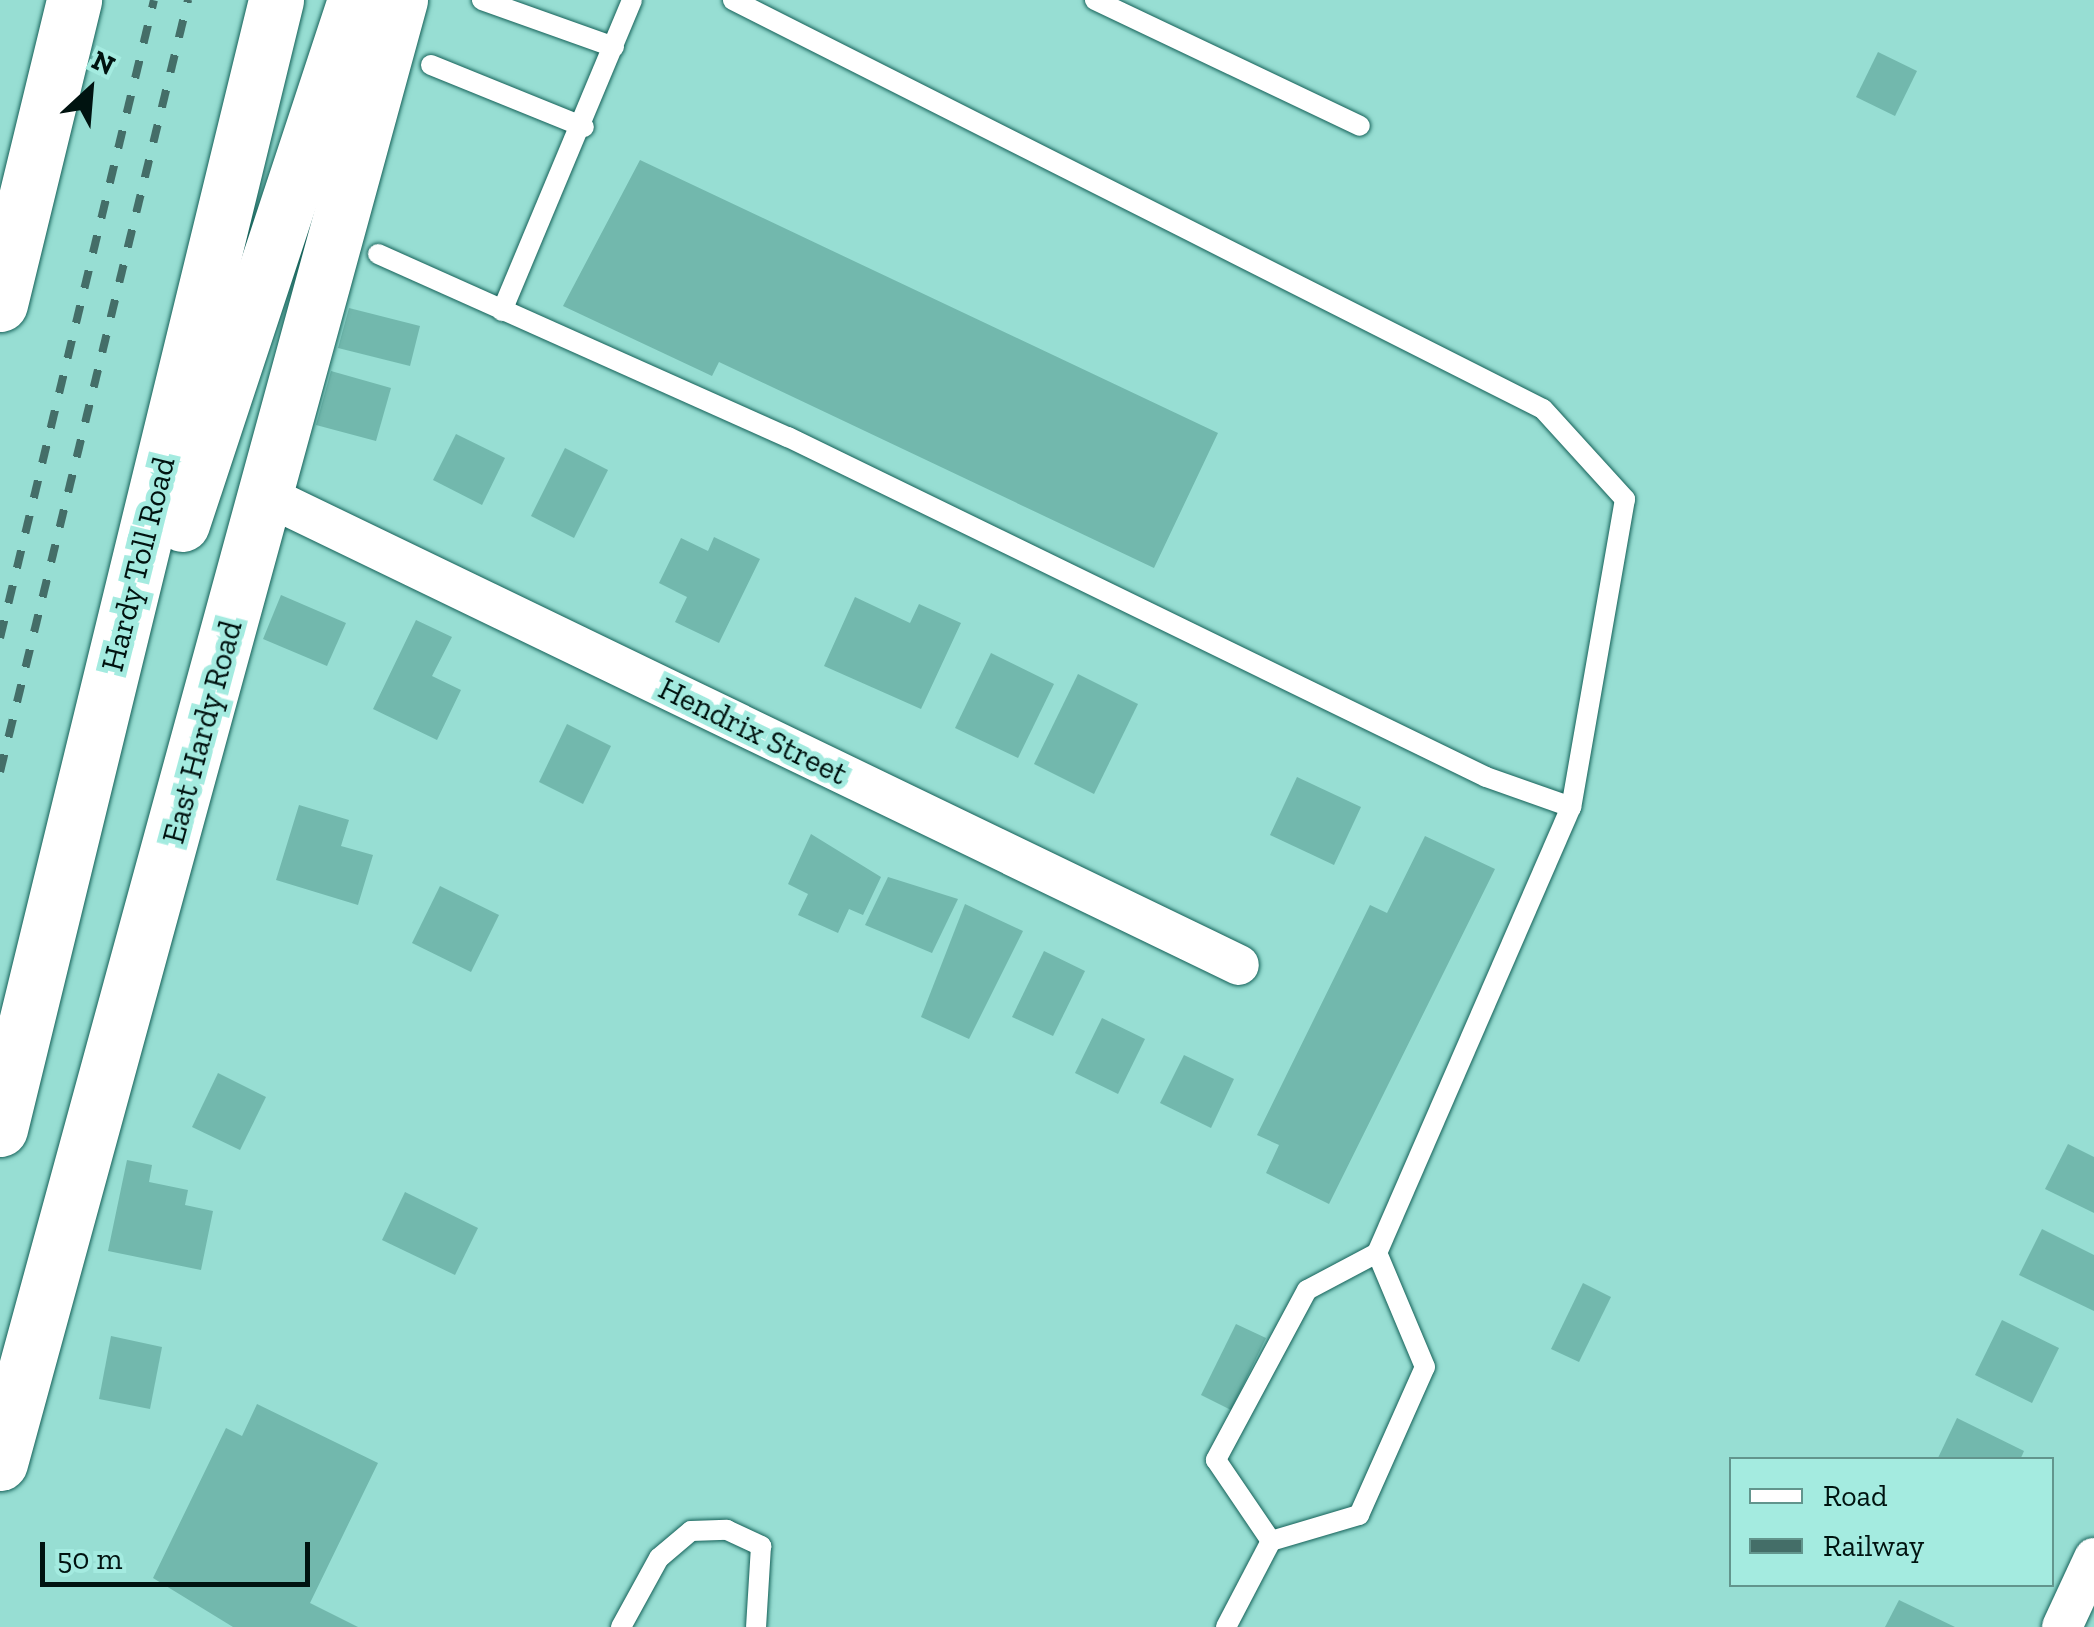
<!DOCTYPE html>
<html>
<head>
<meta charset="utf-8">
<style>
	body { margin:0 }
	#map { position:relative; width:2094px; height:1627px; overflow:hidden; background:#97ded3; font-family:"Zilla Slab",serif }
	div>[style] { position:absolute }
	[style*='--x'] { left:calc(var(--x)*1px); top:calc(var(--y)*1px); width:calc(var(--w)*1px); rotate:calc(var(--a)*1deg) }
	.building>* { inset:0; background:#72b8ad }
	.roads { filter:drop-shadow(0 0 2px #156159) drop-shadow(0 0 2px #156159) }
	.service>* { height:20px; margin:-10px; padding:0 10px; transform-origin:10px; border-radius:10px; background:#fff }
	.minor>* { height:40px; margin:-20px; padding:0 20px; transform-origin:20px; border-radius:20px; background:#fff }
	.secondary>* { height:55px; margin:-27.5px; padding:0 27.5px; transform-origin:27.5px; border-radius:27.5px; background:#fff }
	.motorway>* { height:55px; margin:-27.5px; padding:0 27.5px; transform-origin:27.5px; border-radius:27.5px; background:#fff }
	.rail>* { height:8px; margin-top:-4px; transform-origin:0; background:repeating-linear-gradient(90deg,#446e68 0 18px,transparent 0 36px) }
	span { translate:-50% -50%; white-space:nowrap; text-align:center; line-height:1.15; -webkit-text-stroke:10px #a4ebe0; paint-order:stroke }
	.street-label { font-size:32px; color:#001310 }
	.legend { position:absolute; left:1729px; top:1457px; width:325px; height:130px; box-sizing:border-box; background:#a4ebe0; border:2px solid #62958d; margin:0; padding:12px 18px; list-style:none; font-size:30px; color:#001310 }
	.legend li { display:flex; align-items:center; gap:20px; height:50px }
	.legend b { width:50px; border:2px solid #62958d }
	.north { position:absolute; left:40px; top:40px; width:100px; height:100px; -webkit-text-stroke:8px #a4ebe0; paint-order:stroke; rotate:26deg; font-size:28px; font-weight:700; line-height:40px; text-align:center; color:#001310 }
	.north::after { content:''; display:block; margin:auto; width:35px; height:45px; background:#001310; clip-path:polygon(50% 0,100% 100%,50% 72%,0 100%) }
	.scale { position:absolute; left:40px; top:1542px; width:270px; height:45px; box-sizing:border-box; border:5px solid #001310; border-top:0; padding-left:12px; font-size:30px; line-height:35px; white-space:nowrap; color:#001310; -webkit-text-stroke:8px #a4ebe0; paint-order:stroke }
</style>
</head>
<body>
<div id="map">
	<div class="building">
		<div style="clip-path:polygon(1878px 52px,1917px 71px,1895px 116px,1856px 97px)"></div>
		<div style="clip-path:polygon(640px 160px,1218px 433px,1154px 568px,719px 362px,712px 376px,563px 306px)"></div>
		<div style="clip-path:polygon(349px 308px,420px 326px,410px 366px,338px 348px)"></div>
		<div style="clip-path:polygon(331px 371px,391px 388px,376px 441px,316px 425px)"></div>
		<div style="clip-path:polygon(456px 434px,505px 458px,482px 505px,433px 480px)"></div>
		<div style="clip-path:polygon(565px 448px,608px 470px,574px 538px,531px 516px)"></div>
		<div style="clip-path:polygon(714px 537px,760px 559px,719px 643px,675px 622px,687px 597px,659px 583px,681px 538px,708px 551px)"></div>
		<div style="clip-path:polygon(281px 595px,346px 623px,327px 666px,263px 639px)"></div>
		<div style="clip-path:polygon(855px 597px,910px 623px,919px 604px,961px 623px,921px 709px,824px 666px)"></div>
		<div style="clip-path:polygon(416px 620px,452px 637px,432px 676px,461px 690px,437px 740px,373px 709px)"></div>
		<div style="clip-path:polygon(991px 653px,1054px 684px,1018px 758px,955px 728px)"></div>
		<div style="clip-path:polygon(1078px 674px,1138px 704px,1094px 794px,1034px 764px)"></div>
		<div style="clip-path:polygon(567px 724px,611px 746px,583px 804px,539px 782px)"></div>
		<div style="clip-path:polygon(1297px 777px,1361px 807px,1334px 865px,1270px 835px)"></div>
		<div style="clip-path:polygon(299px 805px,349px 820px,341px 846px,373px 855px,358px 905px,276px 880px)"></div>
		<div style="clip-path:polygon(811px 834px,881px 877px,863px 915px,849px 909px,838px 933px,798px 915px,808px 894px,788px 884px)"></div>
		<div style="clip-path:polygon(1425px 836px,1495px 869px,1329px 1204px,1266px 1173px,1279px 1145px,1257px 1135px,1370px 905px,1387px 913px)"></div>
		<div style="clip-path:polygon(888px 877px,958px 899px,932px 953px,865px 925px)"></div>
		<div style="clip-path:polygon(440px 886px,499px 915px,471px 972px,412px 943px)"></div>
		<div style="clip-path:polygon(965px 904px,1023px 931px,969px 1039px,921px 1017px)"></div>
		<div style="clip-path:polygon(1044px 951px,1085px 971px,1053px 1036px,1012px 1017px)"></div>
		<div style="clip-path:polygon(1102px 1018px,1145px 1039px,1118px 1094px,1075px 1073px)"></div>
		<div style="clip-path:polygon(1184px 1055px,1234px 1079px,1211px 1128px,1160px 1103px)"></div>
		<div style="clip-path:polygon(218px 1073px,266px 1097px,240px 1150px,192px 1127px)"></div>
		<div style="clip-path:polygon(2068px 1144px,2094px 1157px,2094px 1213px,2045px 1189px)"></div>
		<div style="clip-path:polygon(127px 1160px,152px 1165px,149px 1182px,188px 1190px,185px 1205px,213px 1211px,201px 1270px,108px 1251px)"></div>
		<div style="clip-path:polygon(405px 1192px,478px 1228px,455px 1275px,382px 1240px)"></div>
		<div style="clip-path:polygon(2042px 1229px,2094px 1255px,2094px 1311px,2019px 1275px)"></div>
		<div style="clip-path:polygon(1583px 1283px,1611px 1297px,1579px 1362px,1551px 1349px)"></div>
		<div style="clip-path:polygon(2002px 1320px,2059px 1348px,2032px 1403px,1975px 1375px)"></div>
		<div style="clip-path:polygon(1236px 1324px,1266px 1338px,1231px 1410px,1201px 1395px)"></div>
		<div style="clip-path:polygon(111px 1336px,162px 1347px,150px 1409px,99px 1399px)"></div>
		<div style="clip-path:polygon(257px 1404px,378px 1463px,310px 1603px,358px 1627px,233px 1627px,153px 1578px,226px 1428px,242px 1436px)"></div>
		<div style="clip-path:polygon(1957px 1418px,2024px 1451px,2020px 1460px,1937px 1460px)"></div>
		<div style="clip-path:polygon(1899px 1600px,1955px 1627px,1885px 1627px)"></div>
	</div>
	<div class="roads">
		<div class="service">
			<div style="--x:482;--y:0;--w:140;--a:19.6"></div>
			<div style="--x:733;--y:0;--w:907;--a:26.79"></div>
			<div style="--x:1543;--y:409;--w:122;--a:47.7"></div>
			<div style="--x:1625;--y:499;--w:313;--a:99.9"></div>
			<div style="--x:1571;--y:807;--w:486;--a:113.5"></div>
			<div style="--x:1095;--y:0;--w:293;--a:25.4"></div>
			<div style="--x:431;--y:65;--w:165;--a:22.1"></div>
			<div style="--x:378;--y:254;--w:449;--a:24.1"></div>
			<div style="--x:788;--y:437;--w:776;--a:25.97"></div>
			<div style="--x:1486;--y:777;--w:90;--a:19.4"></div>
			<div style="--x:502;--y:311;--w:337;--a:-67.3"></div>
			<div style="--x:621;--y:1627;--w:79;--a:-61.2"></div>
			<div style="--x:659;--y:1558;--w:42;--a:-40.2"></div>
			<div style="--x:691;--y:1531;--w:36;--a:-2"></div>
			<div style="--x:727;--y:1530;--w:38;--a:25"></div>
			<div style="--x:761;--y:1546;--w:81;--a:93.5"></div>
			<div style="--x:1226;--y:1627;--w:97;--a:-62.4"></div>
			<div style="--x:1271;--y:1541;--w:92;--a:-16.5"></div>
			<div style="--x:1359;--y:1515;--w:162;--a:-66"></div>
			<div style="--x:1425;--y:1367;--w:124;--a:-112.8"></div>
			<div style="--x:1377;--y:1253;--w:79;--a:152.1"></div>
			<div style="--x:1307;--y:1290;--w:193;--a:118.2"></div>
			<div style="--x:1216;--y:1460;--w:98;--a:55.8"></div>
		</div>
		<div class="minor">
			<div style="--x:267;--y:496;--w:1079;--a:25.76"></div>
			<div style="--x:2062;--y:1627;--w:76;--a:-65.1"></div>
		</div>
		<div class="secondary">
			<div style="--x:0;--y:1463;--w:1517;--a:-74.71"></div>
		</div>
		<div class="motorway">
			<div style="--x:0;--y:304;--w:313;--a:-76.3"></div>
			<div style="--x:182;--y:524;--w:552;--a:-71.73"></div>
			<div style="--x:0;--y:1129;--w:1162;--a:-76.26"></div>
		</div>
	</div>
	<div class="rail">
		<div style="--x:0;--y:638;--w:656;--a:-76.43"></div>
		<div style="--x:0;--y:772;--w:795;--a:-76.31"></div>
	</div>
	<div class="street-label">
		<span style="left:138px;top:564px;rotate:-76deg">Hardy Toll Road</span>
		<span style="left:753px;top:731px;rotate:26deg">Hendrix Street</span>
		<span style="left:202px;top:732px;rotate:-75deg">East Hardy Road</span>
	</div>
	<ul class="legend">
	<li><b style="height:12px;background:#fff"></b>Road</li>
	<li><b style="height:12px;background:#446e68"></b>Railway</li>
	</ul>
	<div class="north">N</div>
	<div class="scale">50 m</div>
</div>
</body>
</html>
